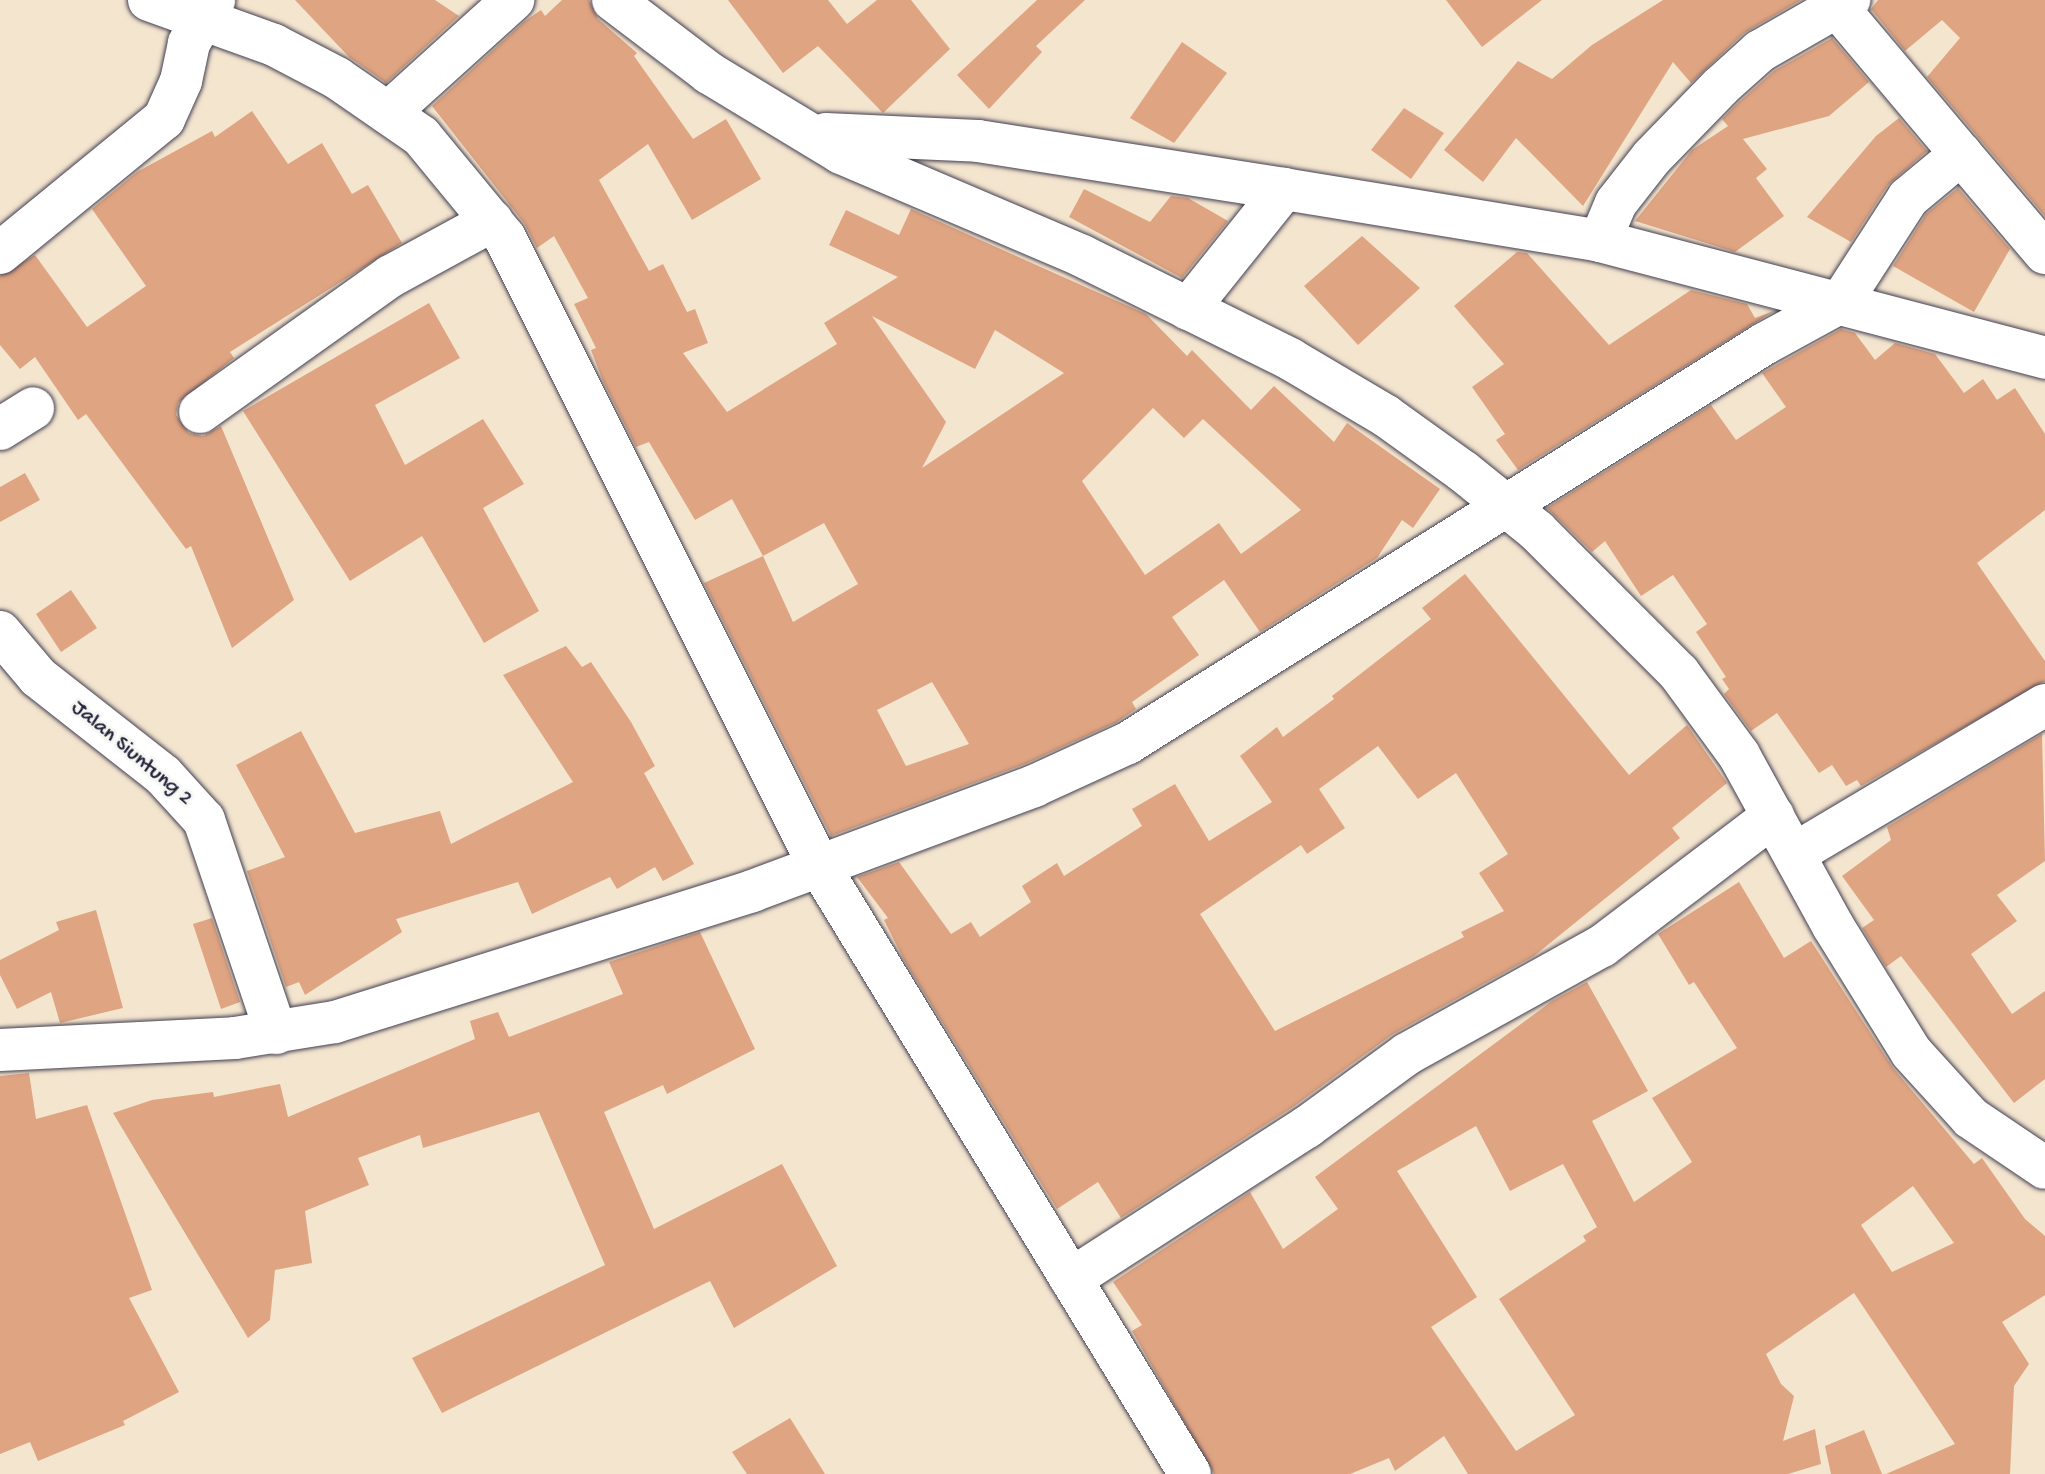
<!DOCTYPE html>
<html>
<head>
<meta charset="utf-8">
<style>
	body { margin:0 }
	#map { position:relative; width:2045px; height:1474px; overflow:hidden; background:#f4e5cf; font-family:"Gochi Hand",sans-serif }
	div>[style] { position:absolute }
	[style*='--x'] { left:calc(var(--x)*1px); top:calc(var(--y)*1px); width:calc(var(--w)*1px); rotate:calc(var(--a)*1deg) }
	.building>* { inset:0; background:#dfa482 }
	.roads { filter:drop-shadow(0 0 2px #423f51) drop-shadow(0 0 2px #423f51) }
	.minor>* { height:42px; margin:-21px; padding:0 21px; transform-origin:21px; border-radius:21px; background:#fff }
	span { translate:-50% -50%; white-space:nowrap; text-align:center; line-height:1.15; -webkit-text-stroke:6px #f6f6f2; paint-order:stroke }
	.street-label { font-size:22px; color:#22223b }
</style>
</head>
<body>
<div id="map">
	<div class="building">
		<div style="clip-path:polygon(295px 0,435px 0,459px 16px,386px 83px,349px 57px)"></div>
		<div style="clip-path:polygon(evenodd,562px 0,589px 0,598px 19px,637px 53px,634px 56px,693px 139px,726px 119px,761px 179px,692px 220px,648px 144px,599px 180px,649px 271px,663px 264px,687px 312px,695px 309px,708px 343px,683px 353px,727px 412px,837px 344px,824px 323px,898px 277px,829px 245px,846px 210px,899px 235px,911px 209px,1146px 314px,1187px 356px,1192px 350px,1251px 410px,1274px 386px,1334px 442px,1347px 423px,1440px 489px,1413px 528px,1402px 520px,1377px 558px,1260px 632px,1224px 580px,1172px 617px,1199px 655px,1132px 702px,1136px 709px,1117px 722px,1025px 764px,831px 836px,704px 583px,763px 556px,732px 499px,695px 520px,649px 442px,636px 447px,603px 381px,591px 350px,596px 348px,574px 304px,588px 298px,554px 236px,537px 248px,524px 223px,432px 106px,525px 21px,541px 10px,545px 16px,562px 0,872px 316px,975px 369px,995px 330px,1064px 373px,922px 468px,946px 422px,872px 316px,562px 0,1153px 408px,1184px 438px,1203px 419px,1301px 510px,1241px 554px,1219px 523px,1145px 575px,1082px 481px,1153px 408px,562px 0,824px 523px,858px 584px,793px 622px,763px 556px,824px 523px,562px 0,932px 682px,969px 744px,906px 766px,877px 710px,932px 682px)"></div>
		<div style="clip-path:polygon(728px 0,828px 0,847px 24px,877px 0,911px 0,950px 49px,883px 113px,818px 46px,783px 73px)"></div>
		<div style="clip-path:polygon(1037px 0,1085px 0,1036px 46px,1042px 52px,989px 109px,957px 75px)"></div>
		<div style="clip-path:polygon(1446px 0,1542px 0,1482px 47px)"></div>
		<div style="clip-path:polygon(1663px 0,1801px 0,1744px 33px,1691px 83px,1673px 62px,1583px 206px,1516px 138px,1483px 182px,1444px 150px,1518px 61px,1552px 79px,1592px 45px)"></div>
		<div style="clip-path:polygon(1878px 0,2045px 0,2045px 216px,1927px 77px,1960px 38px,1942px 20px,1905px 51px,1871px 9px)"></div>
		<div style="clip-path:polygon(1832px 38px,1869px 82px,1829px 116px,1743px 139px,1767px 169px,1756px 178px,1784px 216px,1735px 252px,1635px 221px,1692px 150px,1728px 126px,1722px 119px,1737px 104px,1774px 71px)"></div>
		<div style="clip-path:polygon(1182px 42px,1227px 73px,1174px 143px,1130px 118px)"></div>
		<div style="clip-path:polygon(1404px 108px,1444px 133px,1411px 179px,1371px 150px)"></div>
		<div style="clip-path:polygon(252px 111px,288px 164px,322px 143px,352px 194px,368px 185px,402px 243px,230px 352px,234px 358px,178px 403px,176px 415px,189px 433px,203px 436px,221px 426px,294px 600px,232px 648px,191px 546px,186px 549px,86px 414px,78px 420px,35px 357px,20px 369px,0 345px,0 276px,35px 255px,87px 327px,146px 286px,92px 209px,137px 172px,212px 131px,215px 137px)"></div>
		<div style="clip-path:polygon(1899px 118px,1927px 151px,1888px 185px,1851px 242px,1807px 217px,1876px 136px)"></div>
		<div style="clip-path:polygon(1958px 188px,2010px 249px,1974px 312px,1893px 266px,1926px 214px)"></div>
		<div style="clip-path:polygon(1084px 189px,1150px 222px,1171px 196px,1188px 198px,1228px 221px,1182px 278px,1069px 217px)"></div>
		<div style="clip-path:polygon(1362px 236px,1420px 288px,1358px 345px,1304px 286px)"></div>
		<div style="clip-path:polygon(1517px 252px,1527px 253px,1609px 345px,1691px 290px,1747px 304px,1755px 318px,1774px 311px,1518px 470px,1496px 440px,1505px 434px,1472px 387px,1504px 364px,1454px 306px)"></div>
		<div style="clip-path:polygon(429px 303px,460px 358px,375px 405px,405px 465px,483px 419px,524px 484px,483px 508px,539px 611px,484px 643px,422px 536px,350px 581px,243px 411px)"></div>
		<div style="clip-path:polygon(1841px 329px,1855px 333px,1875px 360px,1895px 343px,1935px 354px,1964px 393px,1983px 379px,1997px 400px,2015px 388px,2045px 434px,2045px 510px,1977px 563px,2045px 661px,2045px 681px,1861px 786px,1857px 780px,1846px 786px,1832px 765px,1819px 773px,1777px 713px,1751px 731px,1724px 694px,1729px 689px,1722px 679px,1726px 677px,1696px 632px,1707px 624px,1673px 575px,1641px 596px,1605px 541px,1592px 552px,1547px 508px,1711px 405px,1736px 440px,1786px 407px,1762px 373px)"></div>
		<div style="clip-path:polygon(25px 473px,40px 500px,0 522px,0 487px)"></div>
		<div style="clip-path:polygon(evenodd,1465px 574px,1629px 775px,1687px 725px,1727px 783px,1672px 828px,1680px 838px,1534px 956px,1393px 1034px,1293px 1107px,1121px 1218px,1098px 1182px,1057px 1209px,904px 960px,884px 920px,888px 918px,857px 877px,899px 862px,951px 934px,971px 922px,980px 937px,1031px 902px,1022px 886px,1057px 863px,1064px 876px,1142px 826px,1132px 809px,1175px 784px,1209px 841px,1272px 802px,1240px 756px,1277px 727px,1283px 737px,1334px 699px,1332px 696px,1431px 619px,1422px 608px,1465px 574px,1378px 746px,1418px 799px,1456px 773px,1508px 854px,1479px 873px,1504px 911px,1461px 932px,1464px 937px,1275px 1031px,1200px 914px,1301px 845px,1307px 854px,1345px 828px,1319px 789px,1378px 746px)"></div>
		<div style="clip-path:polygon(71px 590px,97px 628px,61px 652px,36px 614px)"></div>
		<div style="clip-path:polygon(566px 646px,582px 667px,591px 662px,631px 722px,655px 766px,644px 773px,694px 864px,663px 881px,655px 867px,617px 889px,610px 877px,532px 914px,518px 882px,396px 919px,402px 932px,305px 995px,299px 982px,286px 987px,247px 871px,285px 857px,236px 765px,301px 731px,355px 833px,440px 811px,451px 844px,573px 782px,503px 675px)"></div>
		<div style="clip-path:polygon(2042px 734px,2045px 861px,1997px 895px,2017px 921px,1971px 954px,2012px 1014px,2045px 991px,2045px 1079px,2014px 1103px,1901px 956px,1886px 967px,1862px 928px,1874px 920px,1842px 876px,1891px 840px,1887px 827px)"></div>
		<div style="clip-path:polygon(evenodd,1739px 882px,1784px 958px,1811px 941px,1893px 1068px,1974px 1164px,1982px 1158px,2025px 1219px,2045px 1236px,2045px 1295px,2002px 1322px,2029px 1364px,2014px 1386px,2010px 1474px,1886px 1474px,1955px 1444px,1854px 1293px,1766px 1354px,1781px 1384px,1794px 1396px,1783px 1441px,1815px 1429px,1821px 1464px,1788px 1474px,1468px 1474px,1444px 1436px,1395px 1471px,1389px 1458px,1350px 1474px,1214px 1474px,1132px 1331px,1142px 1325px,1113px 1282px,1250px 1192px,1283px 1249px,1338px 1209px,1315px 1177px,1552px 1001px,1587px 982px,1648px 1091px,1592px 1121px,1634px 1202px,1692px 1162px,1652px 1098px,1737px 1048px,1694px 982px,1689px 985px,1658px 934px,1739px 882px,1476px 1126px,1510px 1191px,1563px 1164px,1597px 1227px,1583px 1236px,1586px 1241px,1499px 1299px,1575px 1415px,1516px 1451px,1431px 1327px,1477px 1297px,1397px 1171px,1476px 1126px,1739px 882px,1913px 1186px,1954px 1243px,1892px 1272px,1861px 1225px,1913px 1186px)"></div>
		<div style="clip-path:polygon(96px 910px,123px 1008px,60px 1023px,51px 992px,17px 1009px,0 975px,0 960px,59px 930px,56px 922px)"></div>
		<div style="clip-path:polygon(212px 918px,240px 1002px,221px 1009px,193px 924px)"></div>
		<div style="clip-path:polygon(700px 932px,755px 1049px,667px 1094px,663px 1085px,604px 1112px,654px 1229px,782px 1164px,837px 1266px,734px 1328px,710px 1281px,442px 1413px,412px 1358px,605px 1265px,539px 1112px,423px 1148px,420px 1135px,358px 1158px,369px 1185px,305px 1211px,312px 1263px,275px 1270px,270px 1320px,248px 1338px,113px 1113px,152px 1100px,213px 1092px,214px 1097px,280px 1084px,288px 1117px,475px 1039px,470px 1021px,498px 1012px,509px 1037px,623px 994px,609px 962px)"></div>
		<div style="clip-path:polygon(29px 1073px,36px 1119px,87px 1105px,152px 1290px,129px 1298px,179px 1392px,123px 1421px,125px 1425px,38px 1461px,30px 1442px,0 1454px,0 1076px)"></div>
		<div style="clip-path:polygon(790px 1418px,825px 1474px,747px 1474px,732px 1452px)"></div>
		<div style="clip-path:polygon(1864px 1430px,1882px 1474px,1831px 1474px,1825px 1446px)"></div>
	</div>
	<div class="roads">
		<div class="minor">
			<div style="--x:149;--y:0;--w:133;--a:19.8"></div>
			<div style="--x:274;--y:45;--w:71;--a:27.6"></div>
			<div style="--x:337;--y:78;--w:102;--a:34.6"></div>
			<div style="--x:421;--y:136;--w:132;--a:50.5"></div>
			<div style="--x:505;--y:238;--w:700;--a:63.43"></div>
			<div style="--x:818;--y:864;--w:714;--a:58.62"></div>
			<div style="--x:613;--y:0;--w:121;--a:37.2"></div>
			<div style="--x:709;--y:73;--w:154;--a:31.2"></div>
			<div style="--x:841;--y:153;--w:262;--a:23.1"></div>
			<div style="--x:1082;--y:256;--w:232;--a:26.3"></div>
			<div style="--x:1290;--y:359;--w:112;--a:30.7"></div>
			<div style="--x:1386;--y:416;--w:96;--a:35.7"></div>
			<div style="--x:1464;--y:472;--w:94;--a:38.9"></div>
			<div style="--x:1537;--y:531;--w:201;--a:45"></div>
			<div style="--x:1679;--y:673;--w:102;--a:53.8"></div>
			<div style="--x:1739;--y:755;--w:195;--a:61.2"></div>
			<div style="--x:1833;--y:926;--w:148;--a:58.2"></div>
			<div style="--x:1911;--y:1052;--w:89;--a:47.7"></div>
			<div style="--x:1971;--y:1118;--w:89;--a:34"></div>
			<div style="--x:1838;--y:8;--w:191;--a:49.9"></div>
			<div style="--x:388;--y:113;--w:169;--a:-42.1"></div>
			<div style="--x:826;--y:134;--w:152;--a:2.6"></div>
			<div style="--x:978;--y:141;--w:310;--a:8.9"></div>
			<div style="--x:1600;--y:241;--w:41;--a:-67.2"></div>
			<div style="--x:1616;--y:203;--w:58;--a:-52"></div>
			<div style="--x:1652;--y:157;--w:98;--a:-45.8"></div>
			<div style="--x:1720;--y:87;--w:54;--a:-42"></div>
			<div style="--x:1760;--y:51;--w:103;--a:-29.8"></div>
			<div style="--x:0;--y:253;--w:212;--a:-39.3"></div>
			<div style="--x:164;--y:119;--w:42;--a:-65.9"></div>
			<div style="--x:181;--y:81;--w:39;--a:-78"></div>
			<div style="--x:189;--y:43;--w:50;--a:-59.8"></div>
			<div style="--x:1188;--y:309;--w:154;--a:-51.3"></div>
			<div style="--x:1284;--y:189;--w:320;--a:9.3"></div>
			<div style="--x:1600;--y:241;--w:460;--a:14.7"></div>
			<div style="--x:200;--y:412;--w:234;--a:-35.5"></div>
			<div style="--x:391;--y:276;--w:115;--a:-28.6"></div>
			<div style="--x:0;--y:429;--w:39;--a:-32"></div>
			<div style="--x:0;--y:632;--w:59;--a:49.8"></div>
			<div style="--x:38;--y:677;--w:159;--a:38.1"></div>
			<div style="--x:163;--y:775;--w:61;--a:47.7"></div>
			<div style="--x:204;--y:820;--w:225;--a:71.3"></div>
			<div style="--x:1794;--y:854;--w:292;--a:-30.7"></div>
			<div style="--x:0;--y:1050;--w:235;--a:-2.9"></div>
			<div style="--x:235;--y:1038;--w:101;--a:-9.1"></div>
			<div style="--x:335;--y:1022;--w:437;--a:-17.4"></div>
			<div style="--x:752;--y:891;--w:301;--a:-20.4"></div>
			<div style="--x:1034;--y:786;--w:103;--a:-24.6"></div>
			<div style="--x:1128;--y:743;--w:751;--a:-32.1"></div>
			<div style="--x:1764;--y:344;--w:88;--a:-28.6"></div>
			<div style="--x:1841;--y:302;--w:124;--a:-57.2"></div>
			<div style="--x:1908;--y:198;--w:69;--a:-39.7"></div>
			<div style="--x:1961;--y:154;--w:130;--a:49.7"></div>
			<div style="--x:1071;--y:1279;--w:281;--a:-32.8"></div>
			<div style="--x:1307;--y:1127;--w:124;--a:-36.1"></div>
			<div style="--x:1407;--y:1054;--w:223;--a:-29"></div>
			<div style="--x:1602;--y:946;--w:215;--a:-37.2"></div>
		</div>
	</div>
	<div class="street-label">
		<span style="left:131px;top:754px;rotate:40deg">Jalan Siuntung 2</span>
	</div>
</div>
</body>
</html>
